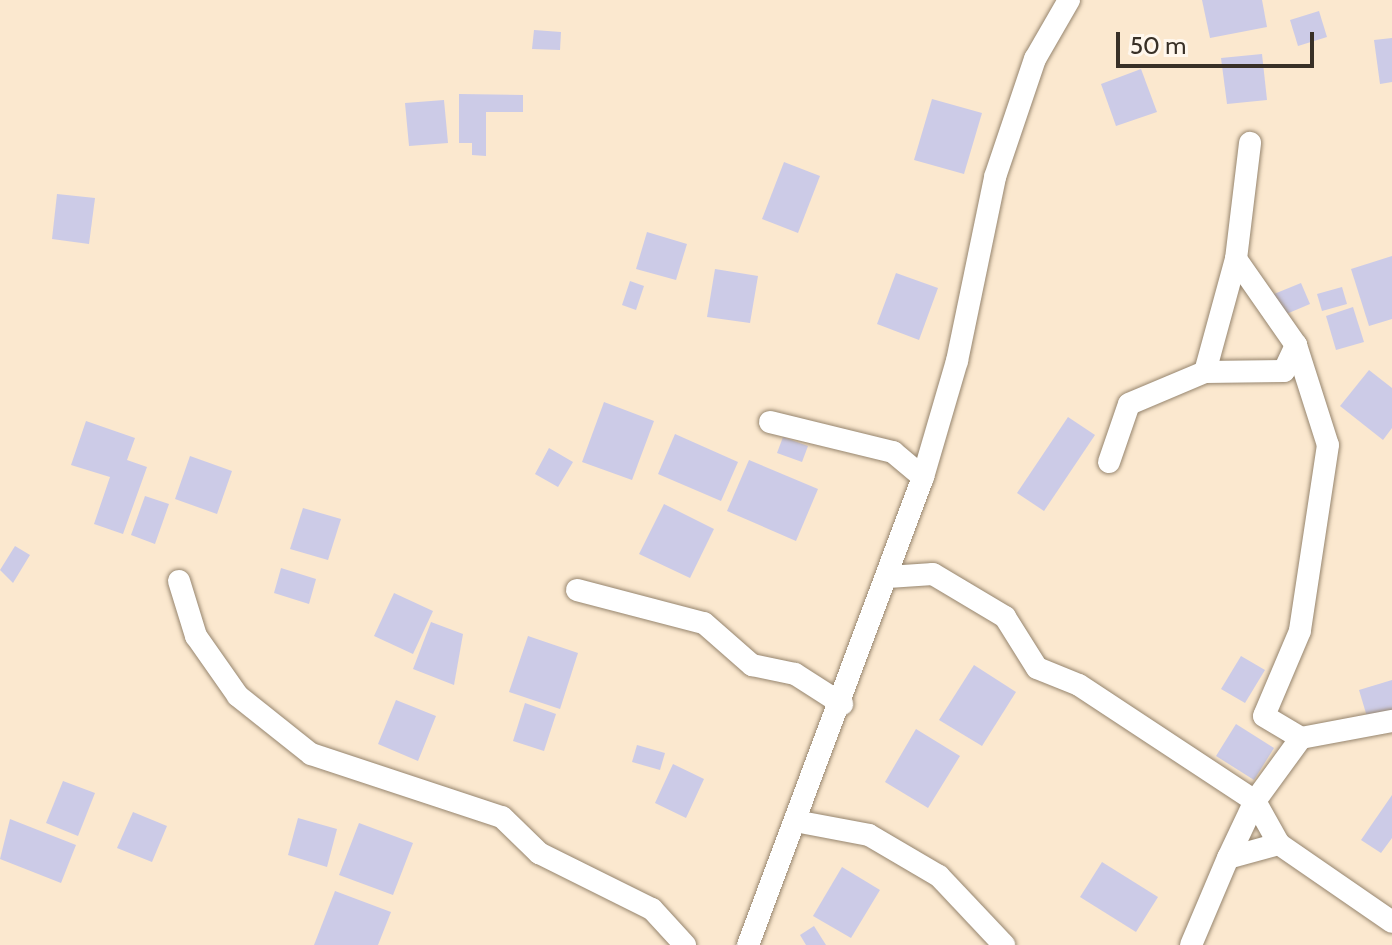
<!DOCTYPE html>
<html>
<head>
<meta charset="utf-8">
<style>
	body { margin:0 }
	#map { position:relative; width:1392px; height:945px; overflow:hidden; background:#fbe8cf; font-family:Cabin,sans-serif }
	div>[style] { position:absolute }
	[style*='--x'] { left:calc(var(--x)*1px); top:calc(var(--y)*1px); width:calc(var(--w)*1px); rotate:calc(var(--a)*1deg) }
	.building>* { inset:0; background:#cccbe7 }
	.roads { filter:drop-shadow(0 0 2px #96856e) drop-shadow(0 0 2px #96856e) }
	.minor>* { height:22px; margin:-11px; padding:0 11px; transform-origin:11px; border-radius:11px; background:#fff }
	span { translate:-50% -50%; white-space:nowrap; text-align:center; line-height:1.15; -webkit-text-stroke:8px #fff7ed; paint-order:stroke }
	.scale { position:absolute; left:1116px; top:32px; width:198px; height:36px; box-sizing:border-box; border:4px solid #383027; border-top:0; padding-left:10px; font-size:24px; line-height:28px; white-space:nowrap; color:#383027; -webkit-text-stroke:6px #fff7ed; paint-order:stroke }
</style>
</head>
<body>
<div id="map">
	<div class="building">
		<div style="clip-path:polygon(1202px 0,1262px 0,1267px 27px,1210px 38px)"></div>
		<div style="clip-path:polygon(1319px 11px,1327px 37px,1298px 46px,1290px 20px)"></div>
		<div style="clip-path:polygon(534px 30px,561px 32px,560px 50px,532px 49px)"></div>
		<div style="clip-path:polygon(1392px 38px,1392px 82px,1380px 84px,1374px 40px)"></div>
		<div style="clip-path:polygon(1262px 54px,1267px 100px,1227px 104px,1221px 58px)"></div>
		<div style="clip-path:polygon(1141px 69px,1157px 112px,1116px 126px,1101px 84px)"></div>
		<div style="clip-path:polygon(459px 94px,523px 95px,523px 112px,486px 112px,486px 156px,472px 155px,472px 143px,459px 143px)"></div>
		<div style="clip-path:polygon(932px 99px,982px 113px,964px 174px,914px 160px)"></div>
		<div style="clip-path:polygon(444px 100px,448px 143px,409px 146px,405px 103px)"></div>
		<div style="clip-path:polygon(784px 162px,820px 176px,798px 233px,762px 219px)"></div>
		<div style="clip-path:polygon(57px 194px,95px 198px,89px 244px,52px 239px)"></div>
		<div style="clip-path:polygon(647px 232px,687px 244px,676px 280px,636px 269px)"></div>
		<div style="clip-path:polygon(1392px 256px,1392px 319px,1369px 326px,1351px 269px)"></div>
		<div style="clip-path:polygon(715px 269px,758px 276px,750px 323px,707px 317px)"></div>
		<div style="clip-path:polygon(896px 273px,938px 288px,919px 340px,877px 324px)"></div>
		<div style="clip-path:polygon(630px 281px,644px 286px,636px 310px,622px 305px)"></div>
		<div style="clip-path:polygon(1301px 283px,1310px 304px,1284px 315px,1274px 294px)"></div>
		<div style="clip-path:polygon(1342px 287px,1347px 304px,1322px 311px,1317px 294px)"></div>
		<div style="clip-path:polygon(1353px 307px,1364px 342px,1336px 350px,1326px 316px)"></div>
		<div style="clip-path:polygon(1369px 370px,1392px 388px,1392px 428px,1383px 440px,1340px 406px)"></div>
		<div style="clip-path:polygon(604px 402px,654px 421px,632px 480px,582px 462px)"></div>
		<div style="clip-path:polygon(1068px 417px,1095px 435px,1044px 511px,1017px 493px)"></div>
		<div style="clip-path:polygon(86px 421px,135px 438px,127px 460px,147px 467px,123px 534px,94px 524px,110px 477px,71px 465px)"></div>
		<div style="clip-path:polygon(675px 434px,738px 462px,721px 501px,658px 474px)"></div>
		<div style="clip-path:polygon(783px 437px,808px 446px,802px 462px,777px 453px)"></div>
		<div style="clip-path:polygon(549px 448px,573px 462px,558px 487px,535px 474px)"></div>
		<div style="clip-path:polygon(190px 456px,232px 471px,217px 514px,175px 499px)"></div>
		<div style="clip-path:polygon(749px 460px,818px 489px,796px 541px,727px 511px)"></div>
		<div style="clip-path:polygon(145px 496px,169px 504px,155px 544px,131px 535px)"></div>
		<div style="clip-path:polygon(664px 504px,714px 529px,690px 578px,639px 554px)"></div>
		<div style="clip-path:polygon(303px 508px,341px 519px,328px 560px,290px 549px)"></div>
		<div style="clip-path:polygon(15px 546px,30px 555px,13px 583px,0 570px)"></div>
		<div style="clip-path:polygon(281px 568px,316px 579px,309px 604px,274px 593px)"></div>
		<div style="clip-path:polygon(394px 593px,433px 611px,413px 654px,374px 636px)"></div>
		<div style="clip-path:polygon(431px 622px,463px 634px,454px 685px,413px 669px)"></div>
		<div style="clip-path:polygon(528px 636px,578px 653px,560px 709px,509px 692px)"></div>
		<div style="clip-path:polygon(1241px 656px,1265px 670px,1245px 703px,1221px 689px)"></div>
		<div style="clip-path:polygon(974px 665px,1016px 692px,982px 746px,939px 720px)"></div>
		<div style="clip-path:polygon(1392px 680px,1392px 713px,1368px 720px,1359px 690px)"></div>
		<div style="clip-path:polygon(396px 700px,436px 716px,418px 761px,378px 744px)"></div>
		<div style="clip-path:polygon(525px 703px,556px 714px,544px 751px,513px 741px)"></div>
		<div style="clip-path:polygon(1236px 724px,1274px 748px,1254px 780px,1216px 756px)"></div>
		<div style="clip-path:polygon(916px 729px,960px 756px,928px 808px,885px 782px)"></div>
		<div style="clip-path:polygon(637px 745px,665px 753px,660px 770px,632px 762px)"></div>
		<div style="clip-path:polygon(673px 764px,704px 779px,686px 818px,655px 803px)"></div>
		<div style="clip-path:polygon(63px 781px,95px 793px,78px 836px,46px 823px)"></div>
		<div style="clip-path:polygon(1392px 795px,1392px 838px,1381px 853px,1361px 840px)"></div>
		<div style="clip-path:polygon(133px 812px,167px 826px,152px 862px,117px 848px)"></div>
		<div style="clip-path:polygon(298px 818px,337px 829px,327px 867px,288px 855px)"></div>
		<div style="clip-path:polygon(10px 819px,76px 845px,61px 883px,0 859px)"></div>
		<div style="clip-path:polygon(359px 823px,413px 843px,393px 895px,339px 875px)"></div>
		<div style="clip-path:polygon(1102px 862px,1158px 897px,1136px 932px,1080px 897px)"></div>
		<div style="clip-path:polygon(842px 867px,880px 890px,851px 938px,813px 916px)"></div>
		<div style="clip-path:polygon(335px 891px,391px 912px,378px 945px,314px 945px)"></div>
		<div style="clip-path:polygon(814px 926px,826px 945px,806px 945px,800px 935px)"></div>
	</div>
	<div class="roads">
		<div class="minor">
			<div style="--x:1236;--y:259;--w:105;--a:55.1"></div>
			<div style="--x:1296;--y:345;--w:105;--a:72.3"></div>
			<div style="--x:1328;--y:445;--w:188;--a:98.6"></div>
			<div style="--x:1300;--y:631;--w:92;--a:113"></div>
			<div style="--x:1264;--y:716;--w:43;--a:30.7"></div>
			<div style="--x:1205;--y:372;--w:79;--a:-0.7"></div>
			<div style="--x:1284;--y:371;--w:29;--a:-65"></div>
			<div style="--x:770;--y:422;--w:127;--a:13.7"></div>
			<div style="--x:893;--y:452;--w:39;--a:40"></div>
			<div style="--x:1109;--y:462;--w:61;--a:-71"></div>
			<div style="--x:1129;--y:404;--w:82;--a:-22.8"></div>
			<div style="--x:1205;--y:372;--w:117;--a:-74.7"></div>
			<div style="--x:1236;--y:259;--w:117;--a:-83.1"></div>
			<div style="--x:888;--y:577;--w:45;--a:-3.8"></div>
			<div style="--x:933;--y:574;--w:84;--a:30.8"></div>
			<div style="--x:1005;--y:617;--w:60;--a:57.9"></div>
			<div style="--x:1037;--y:668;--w:45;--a:22"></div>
			<div style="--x:1079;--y:685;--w:211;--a:33.4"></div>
			<div style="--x:1255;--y:801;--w:49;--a:60.8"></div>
			<div style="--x:1279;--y:844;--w:137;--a:34.6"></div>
			<div style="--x:179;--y:581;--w:58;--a:72.8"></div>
			<div style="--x:196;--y:636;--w:73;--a:55"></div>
			<div style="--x:238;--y:696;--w:93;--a:38.5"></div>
			<div style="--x:311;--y:754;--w:201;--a:18.3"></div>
			<div style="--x:502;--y:817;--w:52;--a:44.2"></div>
			<div style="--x:539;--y:853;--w:126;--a:26.4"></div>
			<div style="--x:652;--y:909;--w:49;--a:47.5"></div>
			<div style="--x:577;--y:590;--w:131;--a:14.6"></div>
			<div style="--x:704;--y:623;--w:64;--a:41.2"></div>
			<div style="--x:752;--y:665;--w:44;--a:11.8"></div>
			<div style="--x:795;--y:674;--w:56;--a:32.6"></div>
			<div style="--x:795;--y:821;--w:75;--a:10.7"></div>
			<div style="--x:869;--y:835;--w:81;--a:30.4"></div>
			<div style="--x:939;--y:876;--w:95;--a:46.7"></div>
			<div style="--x:1228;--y:858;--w:63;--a:-64.7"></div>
			<div style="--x:1255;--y:801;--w:78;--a:-53.9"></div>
			<div style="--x:1301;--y:738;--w:93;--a:-10.6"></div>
			<div style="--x:748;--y:945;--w:500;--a:-69.5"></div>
			<div style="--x:923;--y:477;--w:121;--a:-73.7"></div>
			<div style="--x:957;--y:361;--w:188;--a:-78.3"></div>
			<div style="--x:995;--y:177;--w:125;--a:-71.3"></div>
			<div style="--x:1035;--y:59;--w:68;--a:-60"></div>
			<div style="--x:1191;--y:945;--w:95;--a:-67"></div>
			<div style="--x:1228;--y:858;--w:53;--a:-15.4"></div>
		</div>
	</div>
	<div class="scale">50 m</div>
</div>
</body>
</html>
